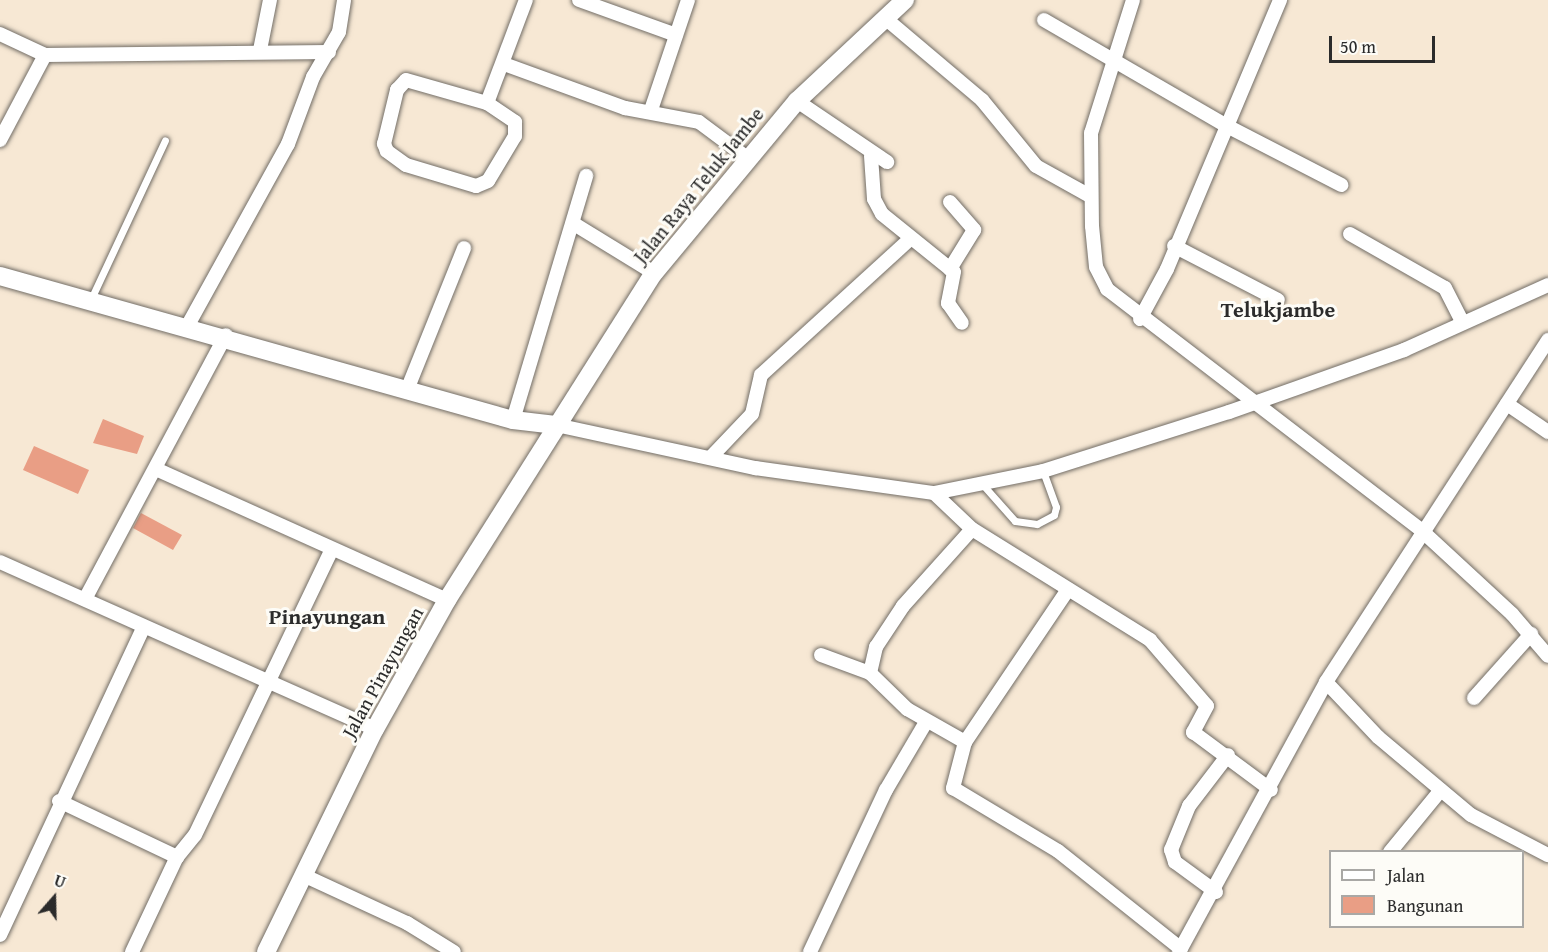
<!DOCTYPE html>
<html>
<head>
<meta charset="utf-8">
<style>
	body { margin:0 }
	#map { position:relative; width:1548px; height:952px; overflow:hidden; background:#f7e8d4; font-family:"Gentium Book Plus",serif }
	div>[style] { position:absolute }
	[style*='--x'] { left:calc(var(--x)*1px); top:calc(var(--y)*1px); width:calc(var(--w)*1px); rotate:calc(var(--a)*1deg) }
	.building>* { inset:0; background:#e99e85 }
	.roads { filter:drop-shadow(0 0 2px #726d66) drop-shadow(0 0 2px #726d66) }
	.lane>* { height:7px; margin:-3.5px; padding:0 3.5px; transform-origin:3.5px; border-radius:3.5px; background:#fff }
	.street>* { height:14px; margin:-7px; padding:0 7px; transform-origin:7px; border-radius:7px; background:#fff }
	.secondary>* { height:18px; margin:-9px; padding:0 9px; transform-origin:9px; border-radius:9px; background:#fff }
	span { translate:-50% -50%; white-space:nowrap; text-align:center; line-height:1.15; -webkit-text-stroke:6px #fdfcf7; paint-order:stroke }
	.street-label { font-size:20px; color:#2b2b2b }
	.quarter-label { font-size:22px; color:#2b2b2b; font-weight:700 }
	.legend { position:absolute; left:1329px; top:850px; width:195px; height:78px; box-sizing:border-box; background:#fdfcf7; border:2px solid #a9a8a5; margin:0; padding:8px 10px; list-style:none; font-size:18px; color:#2b2b2b }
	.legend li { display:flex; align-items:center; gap:12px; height:30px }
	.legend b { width:30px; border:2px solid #a9a8a5 }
	.north { position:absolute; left:24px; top:868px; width:60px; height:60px; -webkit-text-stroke:4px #fdfcf7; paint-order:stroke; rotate:20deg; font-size:16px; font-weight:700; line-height:24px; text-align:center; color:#2b2b2b }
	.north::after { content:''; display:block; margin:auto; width:21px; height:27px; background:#2b2b2b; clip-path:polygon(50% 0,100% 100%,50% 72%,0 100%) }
	.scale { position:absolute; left:1329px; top:36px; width:106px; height:27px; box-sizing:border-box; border:3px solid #2b2b2b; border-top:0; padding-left:8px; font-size:18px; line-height:21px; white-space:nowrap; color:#2b2b2b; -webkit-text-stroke:4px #fdfcf7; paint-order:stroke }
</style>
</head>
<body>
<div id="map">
	<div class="building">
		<div style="clip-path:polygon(103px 419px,144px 436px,137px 454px,93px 443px)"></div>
		<div style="clip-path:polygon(34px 446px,89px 470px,78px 494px,23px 470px)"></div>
		<div style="clip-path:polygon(141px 513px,182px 535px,173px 550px,133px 528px)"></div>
	</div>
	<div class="roads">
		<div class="lane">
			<div style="--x:91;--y:299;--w:175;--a:-65"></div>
			<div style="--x:983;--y:485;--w:48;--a:48.4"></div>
			<div style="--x:1015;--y:521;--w:22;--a:8"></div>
			<div style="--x:1037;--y:524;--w:19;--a:-28"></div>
			<div style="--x:1054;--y:515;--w:8;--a:-76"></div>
			<div style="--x:1056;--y:507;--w:38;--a:-110"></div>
		</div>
		<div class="street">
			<div style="--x:579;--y:0;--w:103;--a:19.8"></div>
			<div style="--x:1133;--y:0;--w:139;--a:107.5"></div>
			<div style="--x:1091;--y:133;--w:93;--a:89.4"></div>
			<div style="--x:1092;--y:226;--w:41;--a:84.4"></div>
			<div style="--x:1096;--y:267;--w:25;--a:63"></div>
			<div style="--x:1107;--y:289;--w:396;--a:37.5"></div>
			<div style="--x:1421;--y:530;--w:124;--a:42.7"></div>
			<div style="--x:1512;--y:614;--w:55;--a:49.4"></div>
			<div style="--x:885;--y:18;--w:127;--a:40.2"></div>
			<div style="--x:982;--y:100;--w:85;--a:50.7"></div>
			<div style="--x:1036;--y:166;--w:62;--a:29.1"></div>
			<div style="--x:1044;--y:20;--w:209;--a:30.1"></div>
			<div style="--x:1225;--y:125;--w:131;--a:27.3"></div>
			<div style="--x:0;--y:34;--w:50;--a:25"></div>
			<div style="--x:45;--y:55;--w:284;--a:-0.6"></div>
			<div style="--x:260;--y:50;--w:51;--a:-78.7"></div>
			<div style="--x:504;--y:64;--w:129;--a:20"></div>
			<div style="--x:625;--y:108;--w:75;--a:10.7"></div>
			<div style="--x:699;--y:122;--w:59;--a:36.7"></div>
			<div style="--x:406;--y:80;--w:84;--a:15.9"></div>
			<div style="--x:487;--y:103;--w:34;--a:34"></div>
			<div style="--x:515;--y:122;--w:14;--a:90"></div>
			<div style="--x:515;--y:136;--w:52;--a:121"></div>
			<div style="--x:488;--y:181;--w:13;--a:157"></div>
			<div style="--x:476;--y:186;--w:73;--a:-163.3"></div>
			<div style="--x:406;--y:165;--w:24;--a:-144"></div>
			<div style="--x:387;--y:151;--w:8;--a:-113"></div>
			<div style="--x:384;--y:144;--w:56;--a:-76.5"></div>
			<div style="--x:397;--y:90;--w:13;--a:-48"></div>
			<div style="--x:797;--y:101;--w:109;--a:34.1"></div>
			<div style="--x:487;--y:103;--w:110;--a:-69.3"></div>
			<div style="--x:651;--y:110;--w:116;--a:-71.4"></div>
			<div style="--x:0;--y:140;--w:96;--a:-62.1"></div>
			<div style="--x:871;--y:156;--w:43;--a:86"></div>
			<div style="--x:874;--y:199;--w:17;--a:62"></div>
			<div style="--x:882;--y:214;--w:92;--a:38.9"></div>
			<div style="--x:954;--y:272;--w:32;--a:101"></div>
			<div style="--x:948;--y:303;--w:24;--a:55"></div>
			<div style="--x:950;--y:202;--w:37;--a:49"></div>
			<div style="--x:974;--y:230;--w:46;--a:121.6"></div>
			<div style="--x:574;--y:224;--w:94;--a:31.5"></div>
			<div style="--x:1350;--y:234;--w:109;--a:29.6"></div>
			<div style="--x:1445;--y:288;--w:39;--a:63"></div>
			<div style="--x:1174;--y:246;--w:117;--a:27.4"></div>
			<div style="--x:1140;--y:319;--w:57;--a:-61.6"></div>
			<div style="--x:1167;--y:269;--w:292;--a:-67.2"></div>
			<div style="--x:188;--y:325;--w:207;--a:-61.1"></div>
			<div style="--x:288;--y:144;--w:72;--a:-69.5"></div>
			<div style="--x:313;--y:77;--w:52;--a:-60"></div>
			<div style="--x:339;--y:32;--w:32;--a:-81"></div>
			<div style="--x:407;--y:390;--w:153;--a:-68.1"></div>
			<div style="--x:1507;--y:404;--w:50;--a:34.3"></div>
			<div style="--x:513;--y:420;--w:255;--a:-73.3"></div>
			<div style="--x:556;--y:425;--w:204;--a:12.2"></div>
			<div style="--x:755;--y:468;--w:181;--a:8"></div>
			<div style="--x:934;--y:493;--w:111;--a:-11.4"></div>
			<div style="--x:1043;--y:471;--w:195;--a:-17.6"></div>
			<div style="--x:1229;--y:412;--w:186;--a:-19.5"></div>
			<div style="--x:1404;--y:350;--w:158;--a:-24.3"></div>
			<div style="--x:711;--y:457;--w:59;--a:-46.4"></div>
			<div style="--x:752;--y:414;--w:40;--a:-77"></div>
			<div style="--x:761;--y:375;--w:202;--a:-42.4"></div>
			<div style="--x:158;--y:470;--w:317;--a:24.2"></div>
			<div style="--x:934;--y:493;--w:52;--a:43.5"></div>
			<div style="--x:972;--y:529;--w:210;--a:31.9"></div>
			<div style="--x:1150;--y:640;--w:87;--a:49.2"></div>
			<div style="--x:1207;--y:706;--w:30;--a:118"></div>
			<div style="--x:1193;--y:732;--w:97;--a:36.6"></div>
			<div style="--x:0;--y:562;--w:411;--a:24"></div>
			<div style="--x:1067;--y:591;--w:182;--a:124"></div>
			<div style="--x:965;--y:742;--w:48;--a:104.6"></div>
			<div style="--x:953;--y:788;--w:122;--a:31"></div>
			<div style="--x:1058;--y:851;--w:157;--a:38.5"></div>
			<div style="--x:85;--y:599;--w:299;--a:-61.9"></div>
			<div style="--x:821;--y:655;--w:52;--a:20.2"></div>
			<div style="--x:870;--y:673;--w:52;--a:44.2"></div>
			<div style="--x:907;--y:709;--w:67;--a:29.6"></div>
			<div style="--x:870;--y:673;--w:27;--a:-77"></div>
			<div style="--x:876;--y:647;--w:49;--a:-56.6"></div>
			<div style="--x:903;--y:606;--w:103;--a:-48.1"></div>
			<div style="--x:1326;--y:682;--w:76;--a:46.6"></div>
			<div style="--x:1378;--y:737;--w:121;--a:40"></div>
			<div style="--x:1471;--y:815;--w:87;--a:27.5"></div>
			<div style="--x:1474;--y:698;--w:86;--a:-48.3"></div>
			<div style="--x:59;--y:801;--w:131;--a:25.4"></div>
			<div style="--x:1390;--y:852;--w:80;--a:-50.6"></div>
			<div style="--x:303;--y:875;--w:115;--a:24.8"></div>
			<div style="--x:407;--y:923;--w:55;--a:31.7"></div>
			<div style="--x:1216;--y:892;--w:51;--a:-143.8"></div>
			<div style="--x:1175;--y:862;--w:13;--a:-108"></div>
			<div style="--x:1171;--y:850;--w:48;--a:-67.8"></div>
			<div style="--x:1189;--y:806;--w:64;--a:-52.6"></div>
			<div style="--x:0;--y:935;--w:338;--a:-65"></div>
			<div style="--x:132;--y:952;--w:105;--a:-64.7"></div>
			<div style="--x:177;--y:857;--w:28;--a:-51"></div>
			<div style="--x:195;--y:835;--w:317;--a:-64.4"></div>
			<div style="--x:810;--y:952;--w:179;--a:-64.9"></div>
			<div style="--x:886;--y:790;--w:79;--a:-59.5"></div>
			<div style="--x:1179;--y:952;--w:307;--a:-61.4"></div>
			<div style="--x:1326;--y:682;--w:408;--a:-57"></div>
		</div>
		<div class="secondary">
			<div style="--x:0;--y:276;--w:533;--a:15.68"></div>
			<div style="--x:513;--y:420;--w:43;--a:6.6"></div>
			<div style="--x:266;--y:952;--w:248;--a:-64"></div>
			<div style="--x:375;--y:729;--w:148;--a:-60.8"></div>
			<div style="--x:447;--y:600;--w:387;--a:-57.7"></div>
			<div style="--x:654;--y:273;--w:224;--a:-50.3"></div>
			<div style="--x:797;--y:101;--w:148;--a:-43.1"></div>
		</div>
	</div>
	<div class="street-label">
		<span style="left:698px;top:185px;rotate:-51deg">Jalan Raya Teluk Jambe</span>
		<span style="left:382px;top:672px;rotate:-61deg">Jalan Pinayungan</span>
	</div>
	<div class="quarter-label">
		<span style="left:1278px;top:310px">Telukjambe</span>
		<span style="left:327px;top:617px">Pinayungan</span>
	</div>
	<ul class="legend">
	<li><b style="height:8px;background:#fff"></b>Jalan</li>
	<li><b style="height:16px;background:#e99e85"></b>Bangunan</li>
	</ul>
	<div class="north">U</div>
	<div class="scale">50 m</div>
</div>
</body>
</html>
